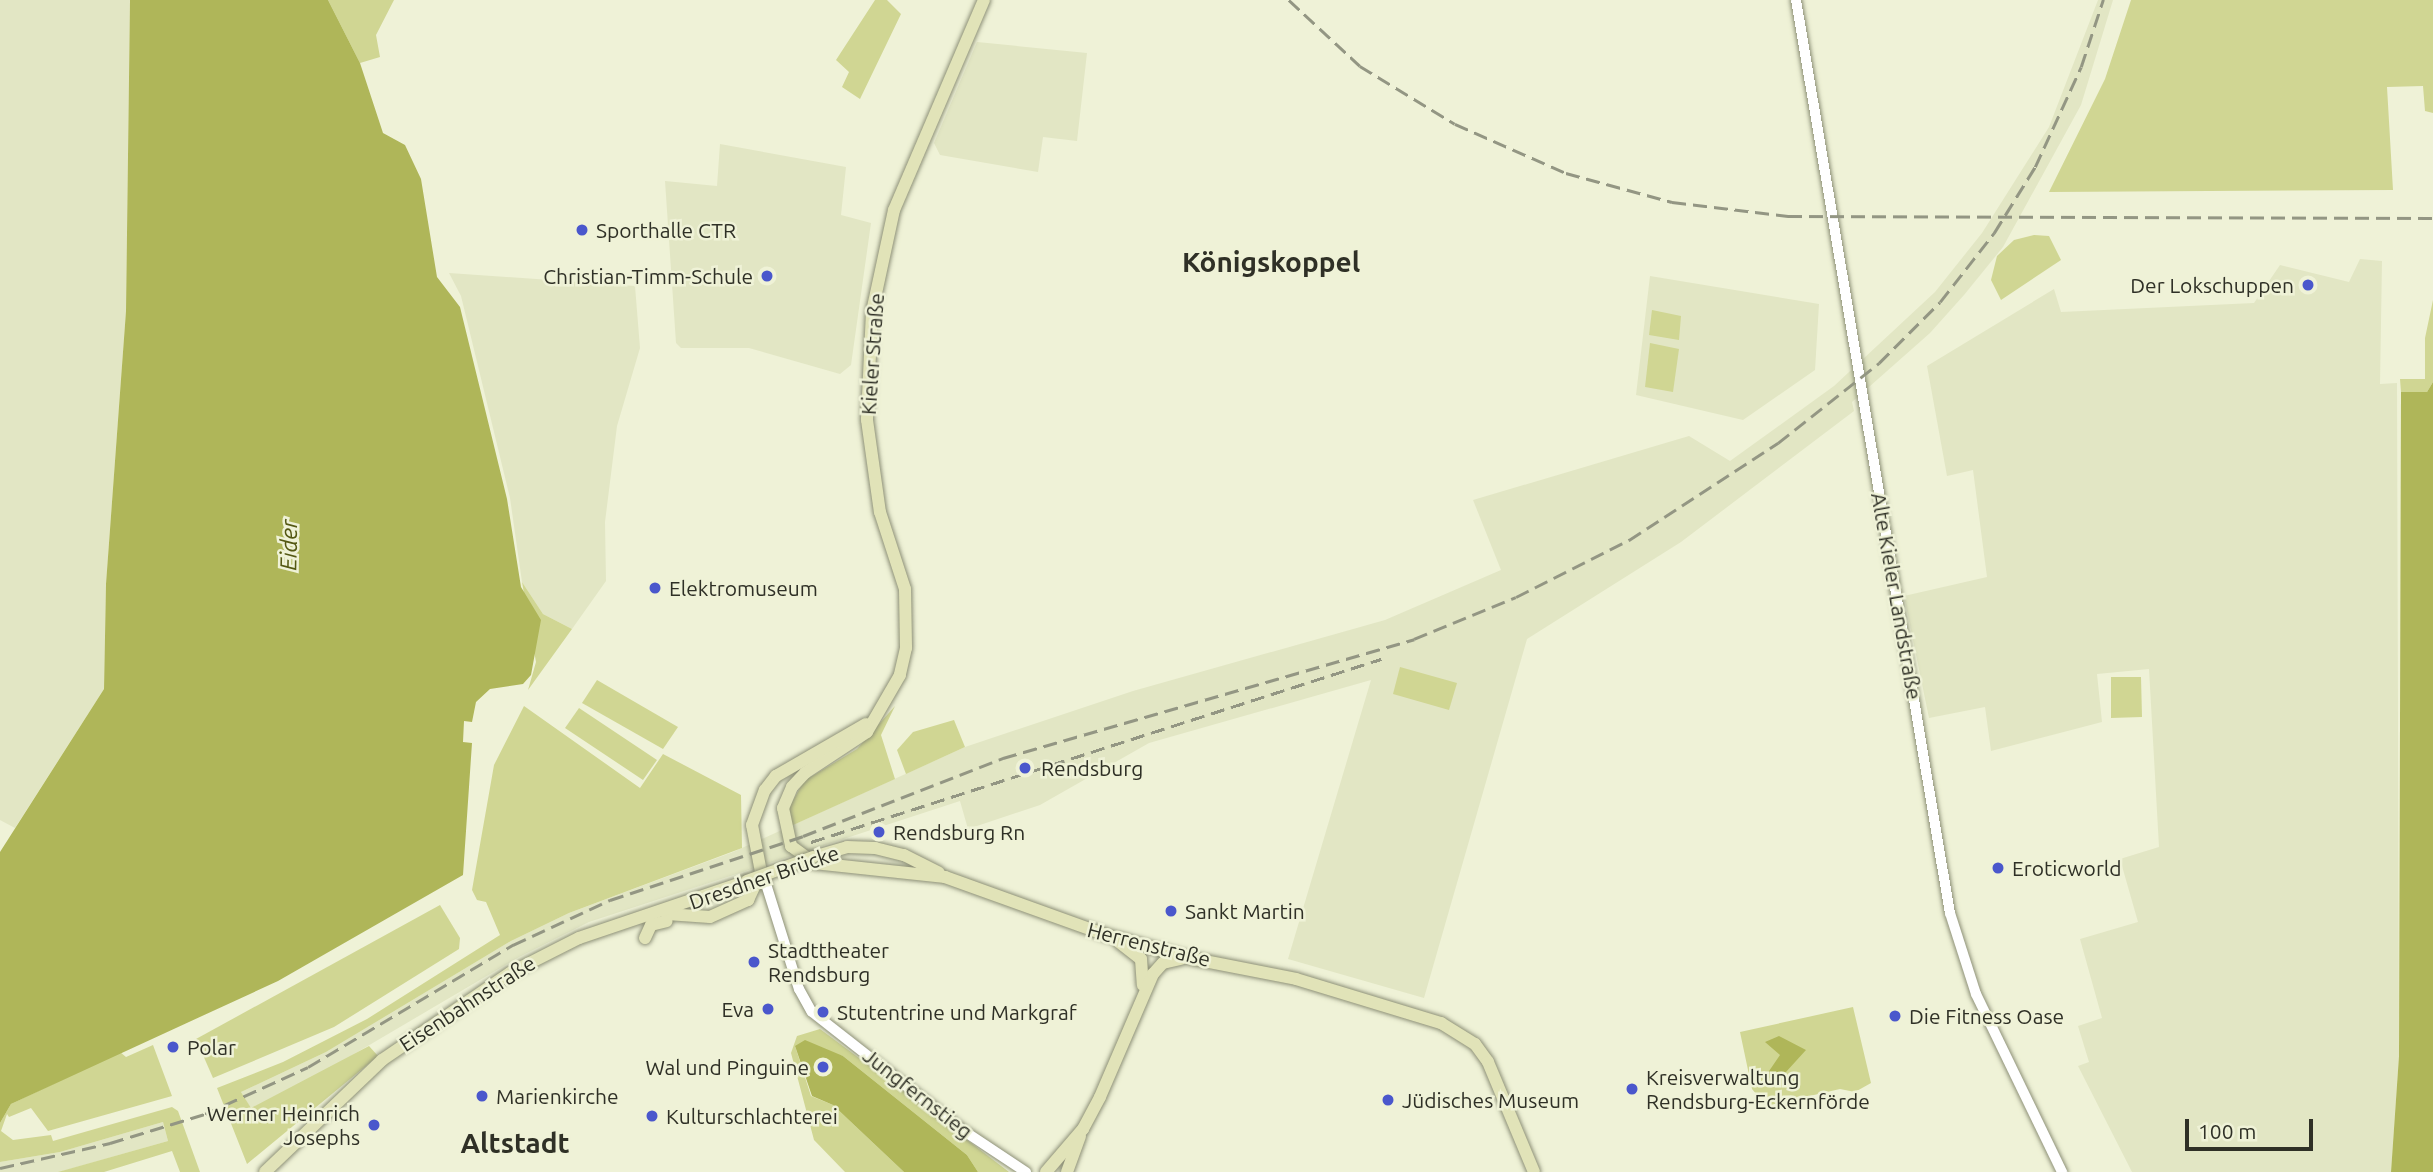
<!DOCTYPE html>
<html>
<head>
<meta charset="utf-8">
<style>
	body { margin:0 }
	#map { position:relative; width:2433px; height:1172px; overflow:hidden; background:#eff2d7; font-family:Ubuntu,sans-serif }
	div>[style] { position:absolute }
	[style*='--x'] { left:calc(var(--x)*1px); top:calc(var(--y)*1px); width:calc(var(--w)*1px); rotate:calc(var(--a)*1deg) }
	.built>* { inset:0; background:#e2e6c4 }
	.green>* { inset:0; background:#d0d693 }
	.water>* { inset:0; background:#afb659 }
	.roads { filter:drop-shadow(0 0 2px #8e9178) drop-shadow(0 0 2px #8e9178) }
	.tertiary>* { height:10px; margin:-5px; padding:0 5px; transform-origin:5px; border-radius:5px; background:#fff }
	.secondary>* { height:12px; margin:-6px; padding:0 6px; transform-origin:6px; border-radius:6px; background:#e1e3b8 }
	.rail>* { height:2.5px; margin-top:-1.25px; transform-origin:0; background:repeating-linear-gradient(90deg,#939683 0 14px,transparent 0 21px) }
	.bridges { filter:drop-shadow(0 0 2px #8e9178) drop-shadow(0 0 2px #8e9178) }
	.secondary-bridge>* { height:12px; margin:-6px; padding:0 6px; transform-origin:6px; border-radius:6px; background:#e1e3b8 }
	.dots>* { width:19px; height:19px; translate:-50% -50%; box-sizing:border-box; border:4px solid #eff2d7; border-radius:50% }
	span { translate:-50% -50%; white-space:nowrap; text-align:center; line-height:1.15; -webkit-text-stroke:5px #eff2d7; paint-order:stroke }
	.poi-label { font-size:21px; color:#2f3026 }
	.left { translate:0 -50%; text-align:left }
	.right { translate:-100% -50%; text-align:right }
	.street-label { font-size:21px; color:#2f3026 }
	.water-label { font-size:23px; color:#545813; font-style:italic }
	.district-label { font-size:28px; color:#2f3026; font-weight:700 }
	.scale { position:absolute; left:2185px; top:1119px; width:128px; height:32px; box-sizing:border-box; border:4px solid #2f3026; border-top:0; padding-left:9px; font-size:21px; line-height:24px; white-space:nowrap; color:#2f3026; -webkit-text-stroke:5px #eff2d7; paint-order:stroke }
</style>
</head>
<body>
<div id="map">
	<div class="built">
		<div style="clip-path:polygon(0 0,130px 0,126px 311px,106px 584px,104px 689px,15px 828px,0 820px)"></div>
		<div style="clip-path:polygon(2098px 0,2113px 0,2081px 105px,2003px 247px,1964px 295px,1930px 333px,1852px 402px,1854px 411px,1681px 542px,1527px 639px,1424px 998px,1288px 959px,1371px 680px,1149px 743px,1040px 805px,968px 829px,960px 801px,589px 922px,519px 957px,332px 1067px,251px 1109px,241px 1092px,326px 1052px,511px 941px,569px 913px,733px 852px,965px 747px,1133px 691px,1385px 620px,1501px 570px,1473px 500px,1689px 436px,1730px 461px,1834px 386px,1935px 292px,1982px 233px,2049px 127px)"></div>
		<div style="clip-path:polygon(977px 42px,1087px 53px,1077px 141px,1043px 137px,1038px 172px,940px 155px,934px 143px)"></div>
		<div style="clip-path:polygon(720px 144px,846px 167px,841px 215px,871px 223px,851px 365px,840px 374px,749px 348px,681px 348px,676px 343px,665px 181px,717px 186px)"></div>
		<div style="clip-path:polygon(2360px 259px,2382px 261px,2380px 384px,2397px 383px,2399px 1056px,2391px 1172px,2132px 1172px,2078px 1066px,2089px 1062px,2078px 1026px,2102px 1018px,2080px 939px,2138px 922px,2120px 859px,2159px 847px,2149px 669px,2097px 674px,2102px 722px,1991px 751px,1985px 707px,1929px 718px,1904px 596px,1987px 577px,1973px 470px,1947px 476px,1927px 366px,2054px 289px,2061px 312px,2254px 303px,2280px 265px,2349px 282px)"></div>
		<div style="clip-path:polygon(449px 273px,635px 286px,640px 348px,617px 426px,605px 522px,606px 581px,572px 629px,543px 614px,522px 582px,510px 498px,461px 296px)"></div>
		<div style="clip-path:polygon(1650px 276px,1819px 304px,1815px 370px,1743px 420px,1636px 395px)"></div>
		<div style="clip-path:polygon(163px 1122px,168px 1141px,59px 1172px,0 1172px,0 1162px,60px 1152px)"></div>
	</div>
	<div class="green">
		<div style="clip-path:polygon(328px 0,394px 0,376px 35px,380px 57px,360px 63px)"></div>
		<div style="clip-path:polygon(875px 0,887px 0,901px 14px,860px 99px,842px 87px,849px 72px,836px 60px)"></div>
		<div style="clip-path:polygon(2131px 0,2433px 0,2433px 113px,2425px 111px,2423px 86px,2387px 87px,2393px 190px,2049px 192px,2105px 79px)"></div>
		<div style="clip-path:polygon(2034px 235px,2049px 236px,2061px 260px,2001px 300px,1991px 280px,1997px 256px,2014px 240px)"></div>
		<div style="clip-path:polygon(2433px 300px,2433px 382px,2427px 392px,2401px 392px,2400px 379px,2425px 379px,2425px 338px)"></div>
		<div style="clip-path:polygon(1652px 310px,1681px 316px,1679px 340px,1649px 335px)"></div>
		<div style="clip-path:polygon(1650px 343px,1679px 349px,1673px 392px,1645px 387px)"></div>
		<div style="clip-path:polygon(522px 582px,543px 614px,572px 629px,528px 690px,536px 662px)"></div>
		<div style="clip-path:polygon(1400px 667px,1457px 683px,1449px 710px,1393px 694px)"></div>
		<div style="clip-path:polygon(2111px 677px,2141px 677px,2142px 717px,2111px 718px)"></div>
		<div style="clip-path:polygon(597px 680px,678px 727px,663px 749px,582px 703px)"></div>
		<div style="clip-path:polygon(524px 706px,640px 788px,663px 754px,741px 795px,742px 848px,569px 913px,511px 941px,326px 1052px,241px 1092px,251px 1108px,369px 1046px,378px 1056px,247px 1164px,217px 1088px,283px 1062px,367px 1019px,500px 935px,486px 902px,477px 900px,472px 890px,494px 765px)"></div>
		<div style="clip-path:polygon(895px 706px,881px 735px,895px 779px,791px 826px,787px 811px,804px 781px,857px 749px)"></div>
		<div style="clip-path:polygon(579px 708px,657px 760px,643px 780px,565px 728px)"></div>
		<div style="clip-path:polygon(954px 720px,965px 747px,906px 774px,897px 750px,913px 732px)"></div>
		<div style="clip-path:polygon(440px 905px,460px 938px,459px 949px,334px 1027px,213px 1078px,196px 1039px)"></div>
		<div style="clip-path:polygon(1853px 1007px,1871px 1083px,1855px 1092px,1840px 1089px,1766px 1106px,1752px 1089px,1740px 1032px)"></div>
		<div style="clip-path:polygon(820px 1029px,902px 1090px,1009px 1172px,978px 1172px,967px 1155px,843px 1056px,795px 1046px,811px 1096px,833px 1105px,904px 1172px,845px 1172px,814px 1140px,791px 1053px,797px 1036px)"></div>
		<div style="clip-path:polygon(153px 1045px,172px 1096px,48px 1131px,31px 1108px,9px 1117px,7px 1114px,1px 1131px,13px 1140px,51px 1135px,53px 1141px,172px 1107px,178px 1111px,200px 1172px,180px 1172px,172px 1151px,104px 1172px,58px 1172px,168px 1141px,163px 1122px,60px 1152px,0 1162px,0 1123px,11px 1104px,120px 1052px,126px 1057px)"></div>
	</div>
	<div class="water">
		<div style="clip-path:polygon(130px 0,328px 0,360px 63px,383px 133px,405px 145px,421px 179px,437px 277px,460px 307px,507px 499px,521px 587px,541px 620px,531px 675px,523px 684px,490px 689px,476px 702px,472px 722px,464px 721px,463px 742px,472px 743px,463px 875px,278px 981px,11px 1104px,0 1123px,0 852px,104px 689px,106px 584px,126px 311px)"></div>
		<div style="clip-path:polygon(2433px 382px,2433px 1172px,2391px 1172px,2399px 1056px,2401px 392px,2427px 392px)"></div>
		<div style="clip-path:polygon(1779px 1036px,1806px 1050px,1774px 1085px,1767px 1074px,1780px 1055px,1765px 1042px)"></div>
		<div style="clip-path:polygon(805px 1040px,843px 1056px,967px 1155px,978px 1172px,904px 1172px,833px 1105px,812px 1096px,795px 1046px)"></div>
	</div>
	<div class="roads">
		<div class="tertiary">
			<div style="--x:1796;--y:0;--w:926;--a:80.43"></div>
			<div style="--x:1950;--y:913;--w:85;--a:72.2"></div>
			<div style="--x:1976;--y:994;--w:198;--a:64.2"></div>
			<div style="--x:761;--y:868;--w:127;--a:72.6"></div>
			<div style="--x:799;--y:989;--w:26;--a:61"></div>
			<div style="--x:812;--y:1012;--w:189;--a:38.1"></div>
			<div style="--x:961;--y:1129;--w:78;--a:33.5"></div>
		</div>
		<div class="secondary">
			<div style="--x:984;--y:0;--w:228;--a:113.2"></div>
			<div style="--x:894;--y:210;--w:104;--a:102.2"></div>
			<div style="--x:872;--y:312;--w:108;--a:92.7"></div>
			<div style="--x:867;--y:420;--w:93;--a:82"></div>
			<div style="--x:880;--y:512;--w:81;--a:72"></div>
			<div style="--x:905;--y:589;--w:59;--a:89"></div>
			<div style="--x:906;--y:648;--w:28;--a:103"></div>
			<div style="--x:900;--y:675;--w:66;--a:120.1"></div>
			<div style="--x:867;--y:732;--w:74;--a:146.5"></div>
			<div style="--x:805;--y:773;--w:19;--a:133"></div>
			<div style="--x:792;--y:787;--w:23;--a:113"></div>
			<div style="--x:783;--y:808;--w:39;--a:78"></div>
			<div style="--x:791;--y:846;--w:29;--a:36"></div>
			<div style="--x:814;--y:863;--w:132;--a:6.1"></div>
			<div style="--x:945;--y:877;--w:171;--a:19.8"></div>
			<div style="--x:1106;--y:935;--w:86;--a:15.5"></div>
			<div style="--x:1189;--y:958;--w:109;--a:11.1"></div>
			<div style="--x:1296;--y:979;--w:152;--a:16.9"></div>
			<div style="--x:1441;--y:1023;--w:40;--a:32"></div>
			<div style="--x:1475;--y:1044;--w:22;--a:54"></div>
			<div style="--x:1488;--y:1062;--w:119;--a:67.3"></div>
			<div style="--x:813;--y:857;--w:35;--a:-16"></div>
			<div style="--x:847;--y:847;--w:28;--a:2"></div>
			<div style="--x:875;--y:848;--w:30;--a:14"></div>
			<div style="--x:904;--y:855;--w:39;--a:27"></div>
			<div style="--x:667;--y:914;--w:43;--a:4"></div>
			<div style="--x:710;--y:917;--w:42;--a:-24.1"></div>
			<div style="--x:748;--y:900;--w:31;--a:-65"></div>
			<div style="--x:761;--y:872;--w:48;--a:-100.8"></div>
			<div style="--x:752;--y:825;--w:37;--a:-70"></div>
			<div style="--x:765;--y:790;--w:18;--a:-52"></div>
			<div style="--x:776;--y:776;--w:104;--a:-30"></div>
			<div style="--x:645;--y:938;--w:14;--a:-65"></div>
			<div style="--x:651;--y:925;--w:16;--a:-14"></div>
			<div style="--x:1119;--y:942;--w:28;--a:38"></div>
			<div style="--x:1141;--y:959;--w:26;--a:86"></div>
			<div style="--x:265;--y:1172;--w:162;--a:-43.7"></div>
			<div style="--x:382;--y:1060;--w:155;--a:-34.2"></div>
			<div style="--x:510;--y:973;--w:77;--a:-26.9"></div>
			<div style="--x:579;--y:938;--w:177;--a:-18.7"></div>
			<div style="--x:1046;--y:1172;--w:57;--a:-49.3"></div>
			<div style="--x:1083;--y:1129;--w:36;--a:-62"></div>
			<div style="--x:1100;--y:1097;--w:134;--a:-66.7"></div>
			<div style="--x:1153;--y:974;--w:15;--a:-48"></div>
			<div style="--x:1163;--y:963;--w:18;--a:-13"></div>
			<div style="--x:1067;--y:1172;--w:38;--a:-70"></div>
		</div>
	</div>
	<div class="rail">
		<div style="--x:1289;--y:0;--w:97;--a:42.9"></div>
		<div style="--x:1360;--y:66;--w:111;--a:31.4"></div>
		<div style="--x:1455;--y:124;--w:121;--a:23.8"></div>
		<div style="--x:1566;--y:173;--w:110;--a:15.3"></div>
		<div style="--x:1672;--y:202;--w:117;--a:6.9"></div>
		<div style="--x:1788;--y:216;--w:645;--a:0.18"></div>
		<div style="--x:811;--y:842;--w:599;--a:-17.8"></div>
		<div style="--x:0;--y:1168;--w:113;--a:-12.8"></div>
		<div style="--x:110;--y:1143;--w:99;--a:-17"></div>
		<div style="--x:205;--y:1114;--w:113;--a:-24.5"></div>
		<div style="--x:308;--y:1067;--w:239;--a:-30.8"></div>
		<div style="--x:513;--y:945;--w:107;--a:-24.9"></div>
		<div style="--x:610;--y:900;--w:203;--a:-18.3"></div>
		<div style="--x:803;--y:836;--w:215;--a:-21.3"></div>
		<div style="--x:1003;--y:758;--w:428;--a:-16.1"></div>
		<div style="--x:1414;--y:639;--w:110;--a:-22.4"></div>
		<div style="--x:1516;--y:597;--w:127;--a:-26.8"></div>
		<div style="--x:1629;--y:540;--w:178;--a:-33.1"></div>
		<div style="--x:1778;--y:443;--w:129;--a:-38.4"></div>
		<div style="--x:1879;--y:363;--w:86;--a:-45"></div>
		<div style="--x:1940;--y:302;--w:88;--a:-52"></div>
		<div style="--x:1994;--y:233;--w:78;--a:-58.2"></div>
		<div style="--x:2035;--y:167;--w:110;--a:-65.3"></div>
		<div style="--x:2081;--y:67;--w:71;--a:-71.8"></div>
	</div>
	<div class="bridges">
		<div class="secondary-bridge">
			<div style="--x:747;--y:881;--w:70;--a:-20"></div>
		</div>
	</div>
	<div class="dots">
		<div style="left:582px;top:230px;background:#4a57cc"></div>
		<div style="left:767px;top:276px;background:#4a57cc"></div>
		<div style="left:2308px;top:285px;background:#4a57cc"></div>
		<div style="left:655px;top:588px;background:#4a57cc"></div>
		<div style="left:1025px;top:768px;background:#4a57cc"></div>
		<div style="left:879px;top:832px;background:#4a57cc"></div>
		<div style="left:1998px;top:868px;background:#4a57cc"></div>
		<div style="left:1171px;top:911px;background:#4a57cc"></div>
		<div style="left:754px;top:962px;background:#4a57cc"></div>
		<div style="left:768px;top:1009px;background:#4a57cc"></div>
		<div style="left:823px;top:1012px;background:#4a57cc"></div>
		<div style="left:1895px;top:1016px;background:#4a57cc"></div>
		<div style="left:173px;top:1047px;background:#4a57cc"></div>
		<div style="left:823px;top:1067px;background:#4a57cc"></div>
		<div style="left:1632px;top:1089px;background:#4a57cc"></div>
		<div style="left:482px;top:1096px;background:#4a57cc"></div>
		<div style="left:1388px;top:1100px;background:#4a57cc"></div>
		<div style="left:652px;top:1116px;background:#4a57cc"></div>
		<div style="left:374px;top:1125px;background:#4a57cc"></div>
	</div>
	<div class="poi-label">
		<span class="left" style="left:596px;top:230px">Sporthalle CTR</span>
		<span class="right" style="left:753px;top:276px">Christian-Timm-Schule</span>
		<span class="right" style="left:2294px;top:285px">Der Lokschuppen</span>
		<span class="left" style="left:669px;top:588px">Elektromuseum</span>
		<span class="left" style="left:1041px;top:768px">Rendsburg</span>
		<span class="left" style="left:893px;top:832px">Rendsburg Rn</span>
		<span class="left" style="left:2012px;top:868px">Eroticworld</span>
		<span class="left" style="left:1185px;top:911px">Sankt Martin</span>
		<span class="left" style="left:768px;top:962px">Stadttheater<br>Rendsburg</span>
		<span class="right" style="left:754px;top:1009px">Eva</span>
		<span class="left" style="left:837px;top:1012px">Stutentrine und Markgraf</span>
		<span class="left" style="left:1909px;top:1016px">Die Fitness Oase</span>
		<span class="left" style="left:187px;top:1047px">Polar</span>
		<span class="right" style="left:809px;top:1067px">Wal und Pinguine</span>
		<span class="left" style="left:1646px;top:1089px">Kreisverwaltung<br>Rendsburg-Eckernförde</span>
		<span class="left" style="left:496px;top:1096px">Marienkirche</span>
		<span class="left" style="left:1402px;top:1100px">Jüdisches Museum</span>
		<span class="right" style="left:360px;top:1125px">Werner Heinrich<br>Josephs</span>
		<span class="left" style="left:666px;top:1116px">Kulturschlachterei</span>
	</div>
	<div class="street-label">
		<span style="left:872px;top:354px;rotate:-86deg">Kieler Straße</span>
		<span style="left:1897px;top:596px;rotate:80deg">Alte Kieler Landstraße</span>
		<span style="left:764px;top:877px;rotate:-19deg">Dresdner Brücke</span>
		<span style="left:1149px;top:944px;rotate:14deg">Herrenstraße</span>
		<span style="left:467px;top:1003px;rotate:-33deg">Eisenbahnstraße</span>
		<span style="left:918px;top:1093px;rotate:38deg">Jungfernstieg</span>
	</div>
	<div class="water-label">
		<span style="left:289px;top:545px;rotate:-89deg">Eider</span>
	</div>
	<div class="district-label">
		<span style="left:1271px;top:262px">Königskoppel</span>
		<span style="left:515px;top:1143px">Altstadt</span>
	</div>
	<div class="scale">100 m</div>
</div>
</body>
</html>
